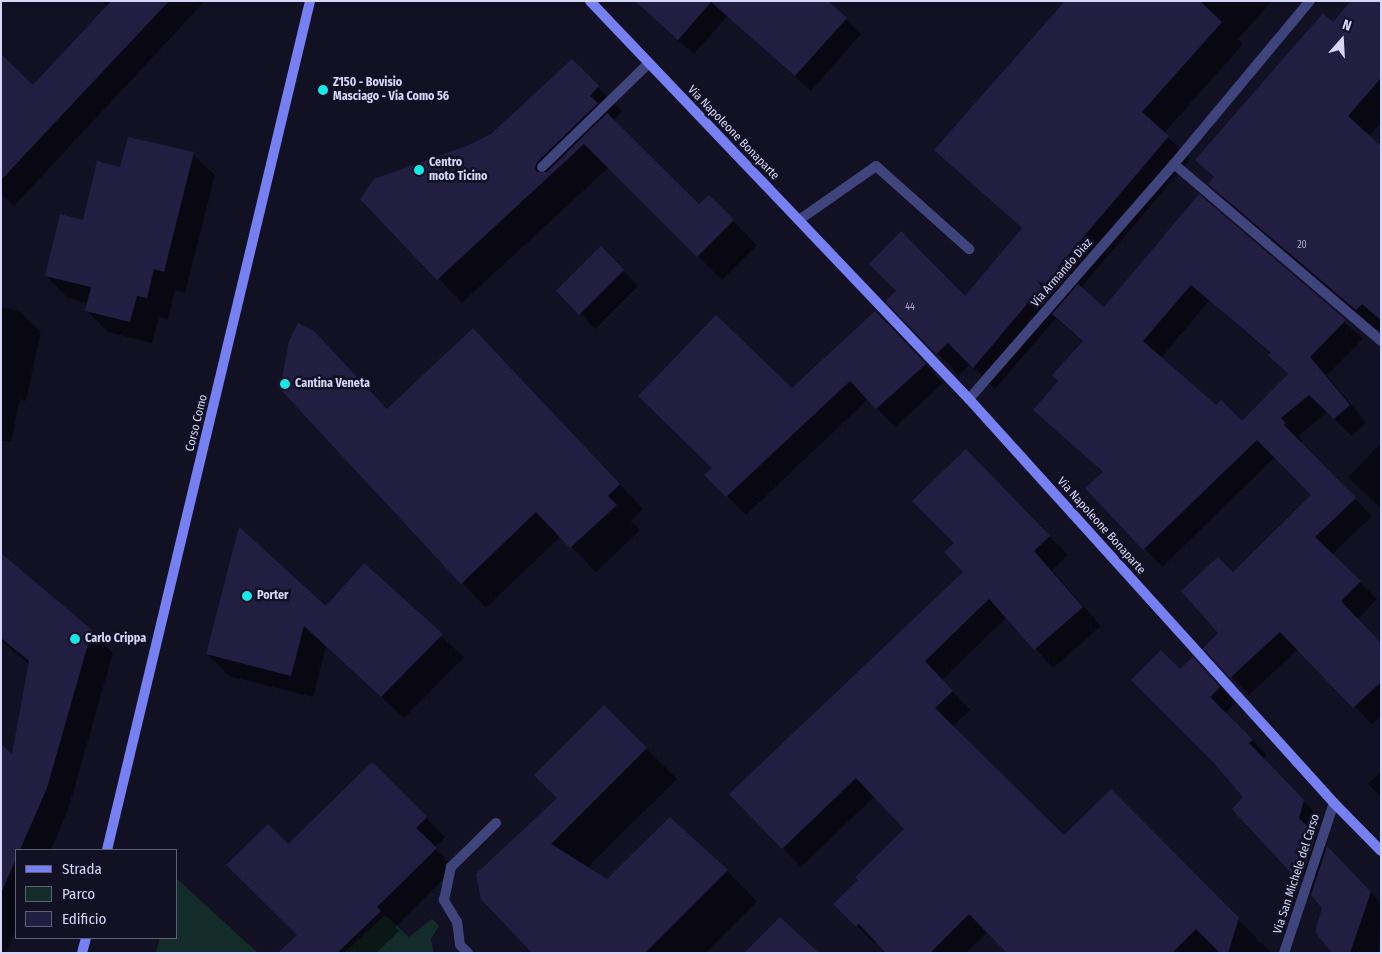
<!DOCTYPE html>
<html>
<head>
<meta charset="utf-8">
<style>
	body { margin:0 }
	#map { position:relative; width:1382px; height:954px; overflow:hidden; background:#121023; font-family:"Fira Sans Condensed",sans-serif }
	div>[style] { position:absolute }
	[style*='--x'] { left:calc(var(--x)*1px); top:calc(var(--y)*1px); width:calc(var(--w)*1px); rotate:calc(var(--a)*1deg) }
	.green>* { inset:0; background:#142c29 }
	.shadow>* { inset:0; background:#0007 }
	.building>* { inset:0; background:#221e42 }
	.lane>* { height:10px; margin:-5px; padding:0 5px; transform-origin:5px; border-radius:5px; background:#40447d }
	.street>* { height:10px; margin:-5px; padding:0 5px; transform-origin:5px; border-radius:5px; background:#40447d }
	.secondary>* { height:10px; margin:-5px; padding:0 5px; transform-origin:5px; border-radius:5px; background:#7680f2 }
	.dots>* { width:14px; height:14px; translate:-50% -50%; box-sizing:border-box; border:2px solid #121023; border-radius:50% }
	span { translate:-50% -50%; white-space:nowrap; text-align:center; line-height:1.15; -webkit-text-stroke:5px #121023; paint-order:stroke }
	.number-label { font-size:10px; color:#a9a8cd }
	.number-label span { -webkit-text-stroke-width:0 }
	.poi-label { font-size:12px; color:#d6d6fb; font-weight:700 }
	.left { translate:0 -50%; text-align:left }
	.street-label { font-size:12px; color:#d6d6fb }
	.frame { position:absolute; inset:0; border:2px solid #d6d6fb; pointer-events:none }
	.legend { position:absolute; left:15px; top:849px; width:162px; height:90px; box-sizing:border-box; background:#121023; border:1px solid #605f79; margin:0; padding:6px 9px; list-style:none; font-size:15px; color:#d6d6fb }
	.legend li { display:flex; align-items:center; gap:10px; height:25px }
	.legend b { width:25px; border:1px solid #605f79 }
	.north { position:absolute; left:1317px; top:15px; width:50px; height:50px; -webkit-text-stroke:4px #121023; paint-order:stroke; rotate:19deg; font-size:14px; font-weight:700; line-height:20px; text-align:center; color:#d6d6fb }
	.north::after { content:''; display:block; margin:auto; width:18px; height:22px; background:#d6d6fb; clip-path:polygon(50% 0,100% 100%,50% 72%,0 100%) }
</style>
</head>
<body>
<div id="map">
	<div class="green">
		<div style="clip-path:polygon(176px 878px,258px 953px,156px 953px,160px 938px,176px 938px)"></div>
		<div style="clip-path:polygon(385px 915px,409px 937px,432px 919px,439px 926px,431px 939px,434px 953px,344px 953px)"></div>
	</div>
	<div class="shadow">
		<div style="clip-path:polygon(101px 1px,205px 1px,14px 206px,1px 194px,1px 56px,33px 87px,108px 7px)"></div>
		<div style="clip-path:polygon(658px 1px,729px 1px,735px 7px,694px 54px,663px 27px)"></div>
		<div style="clip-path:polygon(evenodd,1067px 1px,1272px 1px,1238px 39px,1243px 44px,1164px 133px,1190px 159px,1081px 288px,1104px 309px,1199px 196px,1363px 339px,1327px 375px,1366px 423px,1352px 436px,1327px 412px,1298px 436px,1303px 441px,1300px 444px,1372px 516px,1332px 555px,1377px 599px,1357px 620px,1381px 644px,1381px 716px,1372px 724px,1298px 649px,1249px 695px,1205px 648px,1220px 633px,1233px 574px,1313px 495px,1275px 457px,1162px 567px,1087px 488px,1103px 473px,1035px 410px,1060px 381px,1083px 342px,1056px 318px,995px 389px,970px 364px,959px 375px,887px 301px,965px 297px,1023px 229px,935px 150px,1067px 1px,1209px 301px,1271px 354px,1289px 375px,1242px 423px,1216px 407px,1161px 358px,1209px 301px)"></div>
		<div style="clip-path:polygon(1381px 1px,1381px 123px,1369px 136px,1381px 147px,1381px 327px,1377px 330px,1230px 204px,1209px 184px,1214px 178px,1196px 160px,1333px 23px)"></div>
		<div style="clip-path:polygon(846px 19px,861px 34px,811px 91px,733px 20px)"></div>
		<div style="clip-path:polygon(572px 61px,622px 111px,613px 121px,699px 206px,709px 197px,757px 245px,722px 280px,609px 167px,462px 303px,362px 199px,492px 135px)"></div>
		<div style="clip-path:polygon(193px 154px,215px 175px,185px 293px,175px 290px,168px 319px,159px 317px,152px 343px,108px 332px,86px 310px,88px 303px,68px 298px,46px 276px,121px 169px)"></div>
		<div style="clip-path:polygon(601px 248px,638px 286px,595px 329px,558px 291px)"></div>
		<div style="clip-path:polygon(1px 307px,19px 311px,41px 332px,26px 401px,20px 399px,11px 442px,1px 440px)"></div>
		<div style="clip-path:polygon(894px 331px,943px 383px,895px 427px,868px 399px,746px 515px,706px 475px)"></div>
		<div style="clip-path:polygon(313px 332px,388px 410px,497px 354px,643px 509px,631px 521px,640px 530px,596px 572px,561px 536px,486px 608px,281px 389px)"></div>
		<div style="clip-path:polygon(1381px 443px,1381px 509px,1348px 477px)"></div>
		<div style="clip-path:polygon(984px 469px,1068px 555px,1052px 570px,1101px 626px,1053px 668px,1007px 617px,942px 680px,970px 710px,952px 727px,1064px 837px,1111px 791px,1257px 938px,1256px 941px,1263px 944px,1272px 953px,1177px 953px,1172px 948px,988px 932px,966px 953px,888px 953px,877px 942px,875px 944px,857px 926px,860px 880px,906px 829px,875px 796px,801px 867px,730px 794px,965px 572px,956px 544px)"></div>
		<div style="clip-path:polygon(1px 555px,91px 631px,113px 653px,68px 810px,51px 850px,16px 850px,16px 930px,6px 953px,1px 953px,1px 746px,13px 757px,29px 664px,1px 641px)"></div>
		<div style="clip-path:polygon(365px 565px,464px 657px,404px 718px,326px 646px,313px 697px,229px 676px,207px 654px,327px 607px)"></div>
		<div style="clip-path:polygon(1180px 671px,1208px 674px,1235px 703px,1225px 713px,1267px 755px,1263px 759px,1318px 816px,1314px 834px,1381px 903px,1379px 953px,1334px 953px,1324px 907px,1234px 809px,1245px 797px)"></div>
		<div style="clip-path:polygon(604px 707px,677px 779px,587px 868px,607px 881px,727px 871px,757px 901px,706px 953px,534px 953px,483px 899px,559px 798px)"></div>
		<div style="clip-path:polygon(372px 763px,445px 837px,434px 848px,455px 868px,395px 927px,399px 931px,376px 953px,280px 953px,298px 935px,288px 846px)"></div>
		<div style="clip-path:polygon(1381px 772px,1381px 798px,1368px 783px)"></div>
	</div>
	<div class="building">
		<div style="clip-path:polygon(111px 1px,169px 1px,1px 180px,1px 54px,33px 85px)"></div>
		<div style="clip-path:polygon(635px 1px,828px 1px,847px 18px,795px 76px,711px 2px,678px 40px)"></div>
		<div style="clip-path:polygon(1065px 1px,1200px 1px,1222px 22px,1142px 112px,1169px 136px,1058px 267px,1068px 275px,1042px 305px,1033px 297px,973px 368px,948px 343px,936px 354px,885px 301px,896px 291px,869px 264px,901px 231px,965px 296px,1022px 228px,934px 150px)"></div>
		<div style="clip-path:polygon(1351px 1px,1381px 1px,1381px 78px,1348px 116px,1381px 146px,1381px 320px,1362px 304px,1356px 310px,1208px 184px,1214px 177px,1195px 160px,1323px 13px,1333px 22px)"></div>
		<div style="clip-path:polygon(572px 59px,599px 86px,590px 96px,598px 103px,537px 162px,535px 168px,537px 172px,547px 172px,607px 113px,699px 204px,709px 195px,734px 220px,697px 257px,584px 144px,437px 280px,360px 199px,374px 179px,469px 145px,491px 134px)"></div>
		<div style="clip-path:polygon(128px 137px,194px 152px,164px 272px,154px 269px,147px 298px,137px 296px,130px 322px,85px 311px,91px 287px,45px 276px,60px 214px,83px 220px,97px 161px,120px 167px)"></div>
		<div style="clip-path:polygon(evenodd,1199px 194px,1346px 320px,1310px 357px,1350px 405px,1334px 419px,1309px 395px,1281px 418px,1286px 423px,1284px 425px,1356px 498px,1315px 537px,1361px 581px,1341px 601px,1381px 643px,1381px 682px,1353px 708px,1280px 632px,1230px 678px,1203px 648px,1218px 633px,1181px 591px,1218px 557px,1233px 572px,1311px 495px,1257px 440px,1143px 550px,1085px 488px,1103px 472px,1033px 410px,1058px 381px,1052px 375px,1083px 341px,1052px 314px,1078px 284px,1104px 307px,1199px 194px,1191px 285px,1271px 353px,1268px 355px,1288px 374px,1242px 421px,1221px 400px,1216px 405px,1143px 341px,1191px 285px)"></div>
		<div style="clip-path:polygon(601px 246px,624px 270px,579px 315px,556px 291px)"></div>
		<div style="clip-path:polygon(875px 311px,926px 364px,876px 409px,850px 381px,726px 497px,704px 475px,712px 468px,638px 396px,716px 315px,792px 388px)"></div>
		<div style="clip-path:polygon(298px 323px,314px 331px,387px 409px,473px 328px,620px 484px,608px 496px,617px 505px,570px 548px,536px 512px,461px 584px,280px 389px,289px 341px)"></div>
		<div style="clip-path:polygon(966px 449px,1050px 536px,1034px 551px,1083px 607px,1034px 650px,989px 599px,925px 661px,953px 691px,935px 708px,1064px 835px,1111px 789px,1239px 918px,1228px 953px,1220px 953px,1196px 929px,1172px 953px,1007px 953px,969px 914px,930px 953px,886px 953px,859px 924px,856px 927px,833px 904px,858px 880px,855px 877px,904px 829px,856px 778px,782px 849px,729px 794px,963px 572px,944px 552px,954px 543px,912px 501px)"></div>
		<div style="clip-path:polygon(239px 527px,326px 606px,364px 563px,443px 634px,381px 697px,304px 626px,291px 676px,206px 654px)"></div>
		<div style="clip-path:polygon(1px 553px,92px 630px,47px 788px,20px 850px,16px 850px,16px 859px,1px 893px,1px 744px,12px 754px,29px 661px,1px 638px)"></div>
		<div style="clip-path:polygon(1161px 650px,1180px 669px,1193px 657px,1220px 687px,1210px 697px,1253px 740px,1249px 743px,1304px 800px,1299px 818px,1316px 835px,1300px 883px,1232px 809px,1243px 797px,1213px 762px,1131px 680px)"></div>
		<div style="clip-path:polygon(604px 705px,647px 748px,551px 844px,607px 879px,670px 817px,728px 870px,645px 953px,532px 953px,481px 899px,476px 874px,557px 798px,534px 775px)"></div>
		<div style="clip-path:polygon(372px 762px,427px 817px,416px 828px,437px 848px,377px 907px,381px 911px,337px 953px,278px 953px,297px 935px,226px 865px,268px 824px,288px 844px)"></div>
		<div style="clip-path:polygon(1327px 846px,1371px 892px,1350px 953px,1332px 953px,1315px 932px,1322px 908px,1311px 895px)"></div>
		<div style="clip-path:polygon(780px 917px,819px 953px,744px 953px)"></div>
	</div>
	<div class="lane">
		<div style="--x:1174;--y:164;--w:272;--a:40.5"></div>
		<div style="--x:542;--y:167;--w:149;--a:-44.2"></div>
		<div style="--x:799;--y:220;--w:94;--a:-35"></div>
		<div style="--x:876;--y:166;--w:125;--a:41.7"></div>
		<div style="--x:468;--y:953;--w:11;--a:-135"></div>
		<div style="--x:460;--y:945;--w:23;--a:-97"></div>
		<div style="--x:457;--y:922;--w:26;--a:-121"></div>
		<div style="--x:444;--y:900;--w:34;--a:-78"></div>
		<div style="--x:451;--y:867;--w:63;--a:-44.4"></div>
	</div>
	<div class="street">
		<div style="--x:969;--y:399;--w:312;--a:-48.9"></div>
		<div style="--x:1174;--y:164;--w:212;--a:-50.2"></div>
		<div style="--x:1284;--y:953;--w:158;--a:-71.6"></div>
	</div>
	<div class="secondary">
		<div style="--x:590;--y:1;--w:550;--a:46.4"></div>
		<div style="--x:969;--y:399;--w:544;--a:47.9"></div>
		<div style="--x:1334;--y:803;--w:67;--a:45.6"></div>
		<div style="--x:107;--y:850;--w:873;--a:-76.55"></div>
		<div style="--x:82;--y:953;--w:16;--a:-75"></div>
	</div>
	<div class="dots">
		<div style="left:323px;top:90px;background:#16e7e6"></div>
		<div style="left:419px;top:170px;background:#16e7e6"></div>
		<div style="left:285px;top:384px;background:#16e7e6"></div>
		<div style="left:247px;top:596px;background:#16e7e6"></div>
		<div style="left:75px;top:639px;background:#16e7e6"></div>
	</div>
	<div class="number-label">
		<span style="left:1302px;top:246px">20</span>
		<span style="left:910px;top:308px">44</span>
	</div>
	<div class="poi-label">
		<span class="left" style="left:333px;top:90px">Z150 - Bovisio<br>Masciago - Via Como 56</span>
		<span class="left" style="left:429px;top:170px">Centro<br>moto Ticino</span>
		<span class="left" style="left:295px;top:384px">Cantina Veneta</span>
		<span class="left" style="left:257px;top:596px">Porter</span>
		<span class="left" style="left:85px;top:639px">Carlo Crippa</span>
	</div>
	<div class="street-label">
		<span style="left:733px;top:133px;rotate:46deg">Via Napoleone Bonaparte</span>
		<span style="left:1062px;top:273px;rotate:-49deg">Via Armando Diaz</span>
		<span style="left:197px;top:423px;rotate:-76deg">Corso Como</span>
		<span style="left:1101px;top:526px;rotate:48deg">Via Napoleone Bonaparte</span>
		<span style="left:1297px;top:874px;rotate:-72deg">Via San Michele del Carso</span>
	</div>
	<div class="frame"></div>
	<ul class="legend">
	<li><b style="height:6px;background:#7680f2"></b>Strada</li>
	<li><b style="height:14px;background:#142c29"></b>Parco</li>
	<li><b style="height:14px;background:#221e42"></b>Edificio</li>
	</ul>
	<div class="north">N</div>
</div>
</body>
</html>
